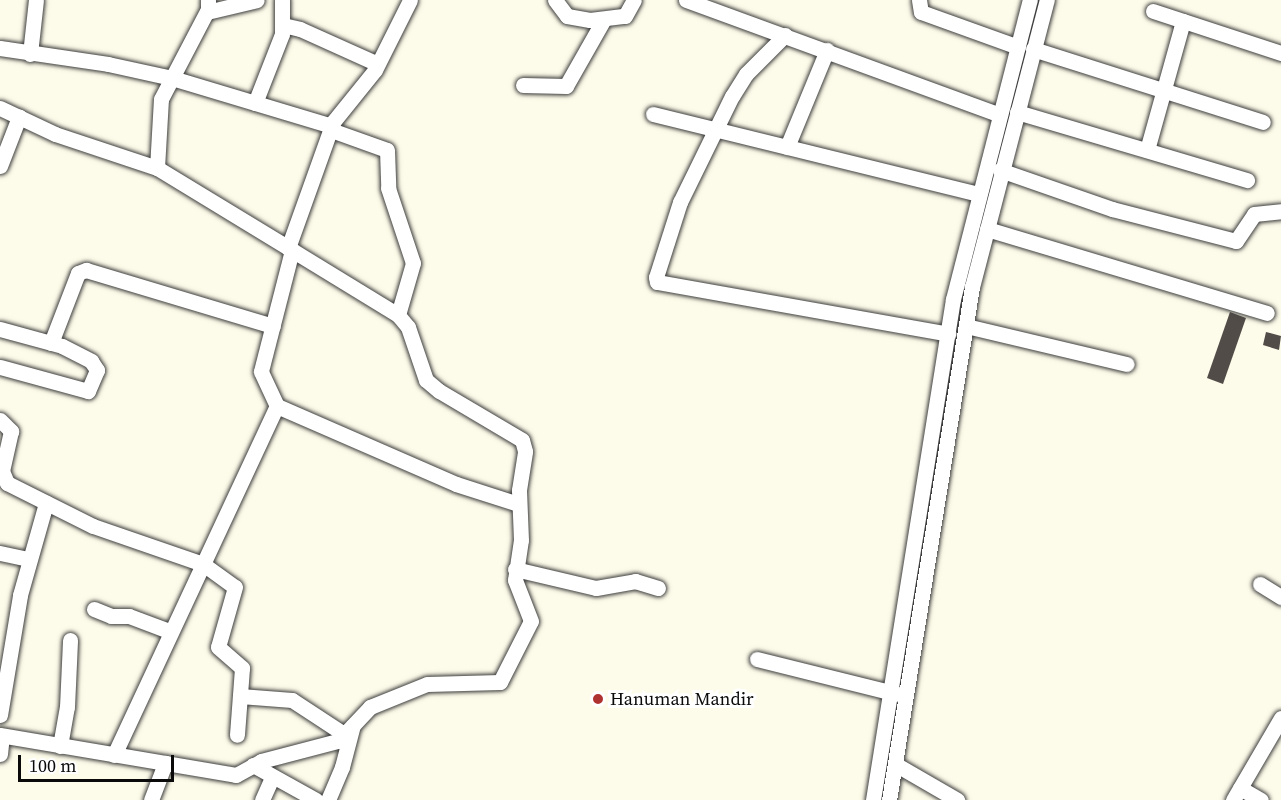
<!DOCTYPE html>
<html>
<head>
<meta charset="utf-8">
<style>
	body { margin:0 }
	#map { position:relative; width:1281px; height:800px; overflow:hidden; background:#fdfbe9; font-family:"Source Serif 4",serif }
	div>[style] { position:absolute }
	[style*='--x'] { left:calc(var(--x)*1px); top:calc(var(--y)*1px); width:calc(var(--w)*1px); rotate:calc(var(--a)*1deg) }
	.building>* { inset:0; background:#524c48 }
	.roads { filter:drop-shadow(0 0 2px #3d3d3d) drop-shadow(0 0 2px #3d3d3d) }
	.minor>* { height:15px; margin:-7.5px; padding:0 7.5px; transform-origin:7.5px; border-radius:7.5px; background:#fff }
	.dots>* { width:16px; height:16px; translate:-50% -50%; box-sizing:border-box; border:3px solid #fff; border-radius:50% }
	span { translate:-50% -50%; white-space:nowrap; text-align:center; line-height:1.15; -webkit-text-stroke:6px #fff; paint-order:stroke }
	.poi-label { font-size:18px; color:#0a0a0a }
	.left { translate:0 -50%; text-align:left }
	.scale { position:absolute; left:18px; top:755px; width:156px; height:27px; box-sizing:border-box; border:3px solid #0a0a0a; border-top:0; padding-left:8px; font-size:18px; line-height:21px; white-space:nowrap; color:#0a0a0a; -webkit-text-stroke:4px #fff; paint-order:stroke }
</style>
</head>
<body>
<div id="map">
	<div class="building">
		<div style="clip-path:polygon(1230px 312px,1246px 318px,1223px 384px,1207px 378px)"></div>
		<div style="clip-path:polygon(1266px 332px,1281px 336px,1279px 350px,1263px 345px)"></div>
	</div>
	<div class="roads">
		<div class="minor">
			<div style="--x:555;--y:0;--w:20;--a:53"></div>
			<div style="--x:567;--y:16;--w:23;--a:10"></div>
			<div style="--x:590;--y:20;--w:35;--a:-7"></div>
			<div style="--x:625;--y:16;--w:18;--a:-61"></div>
			<div style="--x:686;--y:0;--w:334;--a:20.1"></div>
			<div style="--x:919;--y:0;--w:12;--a:81"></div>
			<div style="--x:921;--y:12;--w:103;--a:19.8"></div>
			<div style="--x:1153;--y:11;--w:135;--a:18.2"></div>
			<div style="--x:207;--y:12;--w:51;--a:-13.5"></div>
			<div style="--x:283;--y:25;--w:17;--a:13"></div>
			<div style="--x:300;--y:29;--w:85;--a:24.2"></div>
			<div style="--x:785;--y:35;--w:55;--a:135"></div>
			<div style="--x:746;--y:74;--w:26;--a:122"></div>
			<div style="--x:732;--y:96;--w:118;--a:116.1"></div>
			<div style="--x:680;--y:202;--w:79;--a:107.7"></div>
			<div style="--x:656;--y:277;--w:5;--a:79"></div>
			<div style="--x:657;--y:282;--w:296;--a:10.1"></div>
			<div style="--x:0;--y:48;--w:109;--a:8.4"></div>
			<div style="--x:108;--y:64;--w:66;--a:12.3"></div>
			<div style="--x:172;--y:78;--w:167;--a:16.7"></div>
			<div style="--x:1033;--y:49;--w:241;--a:17.6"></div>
			<div style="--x:30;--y:54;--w:54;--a:-83.7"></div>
			<div style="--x:523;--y:85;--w:43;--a:1.3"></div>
			<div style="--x:566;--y:86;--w:77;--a:-60.4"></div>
			<div style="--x:255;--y:103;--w:74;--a:-68.6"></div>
			<div style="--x:282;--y:34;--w:34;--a:-90"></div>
			<div style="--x:0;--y:108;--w:61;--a:25.3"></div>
			<div style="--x:55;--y:134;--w:108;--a:18.4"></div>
			<div style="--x:1017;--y:112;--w:240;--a:16.5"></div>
			<div style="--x:653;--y:114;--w:335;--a:13.8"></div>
			<div style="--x:331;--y:130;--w:59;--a:19.7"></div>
			<div style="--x:387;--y:150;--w:38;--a:88"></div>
			<div style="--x:388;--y:188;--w:79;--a:71.6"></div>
			<div style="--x:413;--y:263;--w:54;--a:106.1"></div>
			<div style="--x:787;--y:147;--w:105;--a:-67.6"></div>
			<div style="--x:1147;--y:150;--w:134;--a:-74.4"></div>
			<div style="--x:0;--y:166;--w:53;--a:-68.8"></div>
			<div style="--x:1000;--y:170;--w:119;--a:19.2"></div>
			<div style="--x:1112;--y:209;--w:128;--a:14.5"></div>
			<div style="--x:1236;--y:241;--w:32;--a:-56"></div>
			<div style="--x:1254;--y:214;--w:27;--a:-6"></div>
			<div style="--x:987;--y:229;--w:292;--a:16.7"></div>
			<div style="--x:288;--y:248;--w:134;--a:-70.3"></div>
			<div style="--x:333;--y:122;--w:67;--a:-51.1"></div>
			<div style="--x:375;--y:70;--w:78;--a:-63.4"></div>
			<div style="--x:966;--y:326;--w:165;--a:13.3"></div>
			<div style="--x:0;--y:329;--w:64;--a:15.3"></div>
			<div style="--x:62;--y:346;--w:33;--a:27"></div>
			<div style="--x:91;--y:361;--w:11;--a:56"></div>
			<div style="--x:97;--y:370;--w:23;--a:113"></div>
			<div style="--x:88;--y:391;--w:91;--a:-164.7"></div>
			<div style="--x:51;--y:343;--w:75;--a:-68.9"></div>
			<div style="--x:78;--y:273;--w:9;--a:-21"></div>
			<div style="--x:86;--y:270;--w:195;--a:16.7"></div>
			<div style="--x:277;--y:406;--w:195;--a:23.5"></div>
			<div style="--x:456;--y:484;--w:65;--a:17.9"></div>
			<div style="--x:0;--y:420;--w:16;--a:45"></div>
			<div style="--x:11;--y:431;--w:41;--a:102.7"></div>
			<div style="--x:2;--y:471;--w:13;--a:67"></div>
			<div style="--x:7;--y:483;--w:96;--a:26.6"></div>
			<div style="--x:93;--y:526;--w:116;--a:19.1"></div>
			<div style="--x:203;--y:564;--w:39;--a:36"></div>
			<div style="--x:235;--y:587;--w:62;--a:105.8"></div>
			<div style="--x:218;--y:647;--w:32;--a:41"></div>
			<div style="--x:242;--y:668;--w:67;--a:94.3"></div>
			<div style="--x:0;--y:553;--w:30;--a:12"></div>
			<div style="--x:515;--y:569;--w:83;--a:13.2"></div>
			<div style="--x:596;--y:588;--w:40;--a:-10"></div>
			<div style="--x:635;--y:581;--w:24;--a:17"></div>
			<div style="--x:1260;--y:584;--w:25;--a:32"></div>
			<div style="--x:94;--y:609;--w:18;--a:22"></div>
			<div style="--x:111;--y:616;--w:18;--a:0"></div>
			<div style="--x:129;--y:616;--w:43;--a:20.6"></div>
			<div style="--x:757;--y:659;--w:144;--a:14"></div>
			<div style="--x:240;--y:696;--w:52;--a:4.4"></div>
			<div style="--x:292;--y:700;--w:62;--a:33.2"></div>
			<div style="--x:0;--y:715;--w:122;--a:-80.5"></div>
			<div style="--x:20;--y:595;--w:96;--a:-74.2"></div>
			<div style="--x:0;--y:735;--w:239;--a:9.6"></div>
			<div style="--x:236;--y:775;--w:29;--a:-29"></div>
			<div style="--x:261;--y:761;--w:80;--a:-14.6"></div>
			<div style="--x:338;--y:741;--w:47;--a:-46.7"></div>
			<div style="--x:370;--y:707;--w:61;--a:-22"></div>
			<div style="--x:427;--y:684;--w:73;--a:-1.6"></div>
			<div style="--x:500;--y:682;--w:68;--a:-63.1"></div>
			<div style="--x:531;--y:621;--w:44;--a:-111.3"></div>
			<div style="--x:515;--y:580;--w:40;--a:-81.5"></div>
			<div style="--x:521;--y:540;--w:50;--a:-92.3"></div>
			<div style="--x:519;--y:490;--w:39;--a:-81"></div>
			<div style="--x:525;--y:451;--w:11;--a:-105"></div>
			<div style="--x:522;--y:440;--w:96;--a:-149.4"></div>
			<div style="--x:439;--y:391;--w:17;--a:-140"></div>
			<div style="--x:426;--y:380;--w:56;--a:-108.8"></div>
			<div style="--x:408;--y:327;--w:16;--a:-130"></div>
			<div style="--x:398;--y:315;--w:124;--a:-148.5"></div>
			<div style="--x:60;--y:746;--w:40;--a:-80"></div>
			<div style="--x:67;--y:707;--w:67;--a:-87.4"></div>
			<div style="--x:0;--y:754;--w:18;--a:-84"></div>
			<div style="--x:114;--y:755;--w:385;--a:-65"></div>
			<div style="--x:277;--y:406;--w:38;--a:-115"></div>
			<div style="--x:261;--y:371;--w:125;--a:-75.6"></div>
			<div style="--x:292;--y:250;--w:158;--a:-148.7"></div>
			<div style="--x:157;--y:168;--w:69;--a:-86.7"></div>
			<div style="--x:161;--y:99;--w:102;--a:-62.4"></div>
			<div style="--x:208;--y:9;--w:9;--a:-90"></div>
			<div style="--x:895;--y:764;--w:72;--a:30.1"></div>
			<div style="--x:253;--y:765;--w:72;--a:29.1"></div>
			<div style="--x:1240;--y:788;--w:24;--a:30"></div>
			<div style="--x:151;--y:800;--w:40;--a:-69"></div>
			<div style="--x:262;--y:800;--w:24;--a:-66"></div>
			<div style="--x:328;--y:800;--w:36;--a:-67"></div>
			<div style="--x:342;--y:767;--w:43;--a:-75.3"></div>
			<div style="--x:873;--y:800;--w:507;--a:-80.93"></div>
			<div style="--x:953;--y:299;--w:309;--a:-75.6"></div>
			<div style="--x:889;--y:800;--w:520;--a:-80.81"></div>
			<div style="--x:972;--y:287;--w:297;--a:-75.4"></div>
			<div style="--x:1233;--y:800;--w:95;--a:-59.7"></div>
		</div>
	</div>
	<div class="dots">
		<div style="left:598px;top:699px;background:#ae322f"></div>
	</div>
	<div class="poi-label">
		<span class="left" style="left:610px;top:699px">Hanuman Mandir</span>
	</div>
	<div class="scale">100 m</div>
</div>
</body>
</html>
